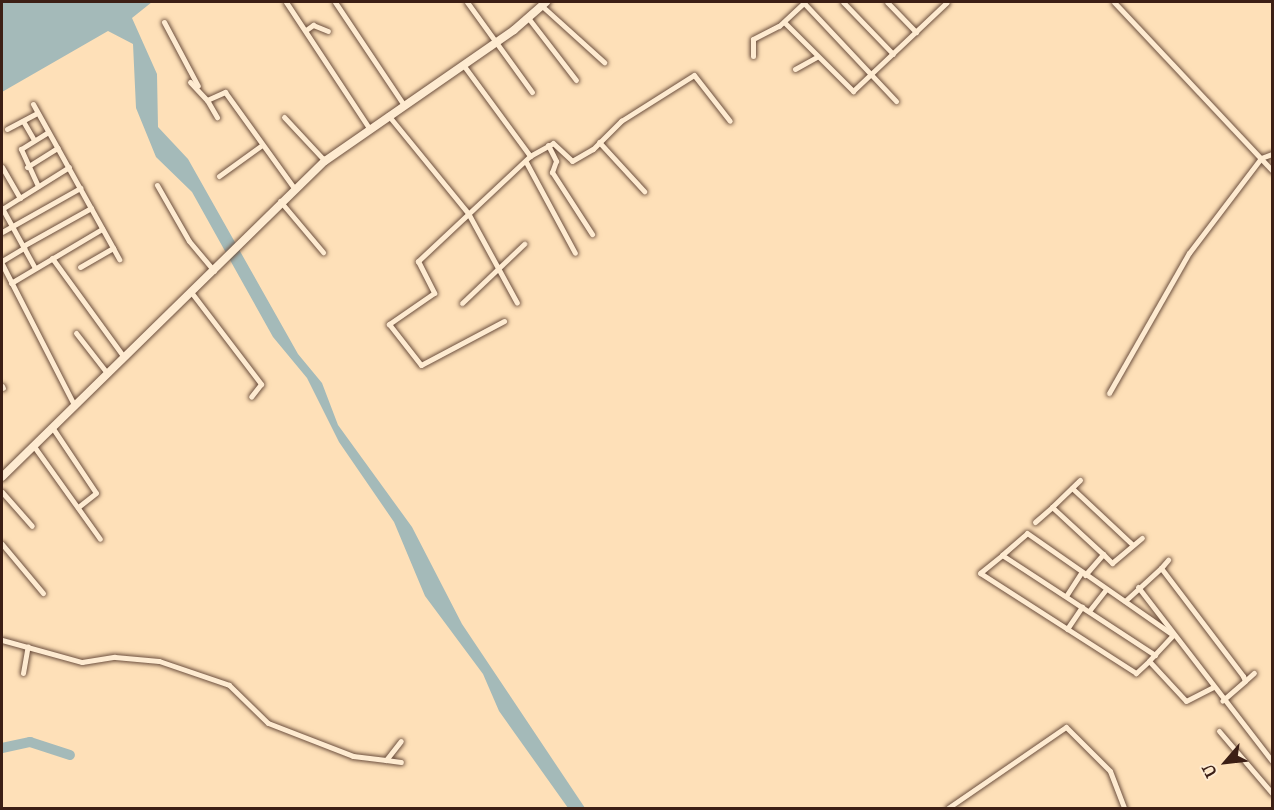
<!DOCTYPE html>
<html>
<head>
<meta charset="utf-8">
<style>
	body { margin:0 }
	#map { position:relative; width:1274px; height:810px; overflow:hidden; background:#fee0b8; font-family:"IM FELL Great Primer",serif }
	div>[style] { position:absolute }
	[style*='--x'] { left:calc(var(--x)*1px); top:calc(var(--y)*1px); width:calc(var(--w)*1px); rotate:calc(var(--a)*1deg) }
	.water>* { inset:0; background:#a4bab9 }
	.river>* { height:10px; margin:-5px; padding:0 5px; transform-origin:5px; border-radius:5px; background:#a4bab9 }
	.roads { filter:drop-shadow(0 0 2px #6c4f3e) drop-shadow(0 0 2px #6c4f3e) }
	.minor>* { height:5px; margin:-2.5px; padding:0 2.5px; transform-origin:2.5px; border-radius:2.5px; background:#feebd1 }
	.secondary>* { height:8px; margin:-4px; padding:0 4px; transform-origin:4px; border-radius:4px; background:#feebd1 }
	span { translate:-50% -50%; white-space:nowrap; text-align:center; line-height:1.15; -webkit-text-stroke:4.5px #feebd1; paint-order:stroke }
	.frame { position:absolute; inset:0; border:3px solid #3c1f15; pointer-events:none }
	.north { position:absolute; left:1196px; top:732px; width:60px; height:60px; -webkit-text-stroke:4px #feebd1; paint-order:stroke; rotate:242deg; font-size:16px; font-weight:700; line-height:24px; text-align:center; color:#3c1f15 }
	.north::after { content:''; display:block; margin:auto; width:21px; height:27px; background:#3c1f15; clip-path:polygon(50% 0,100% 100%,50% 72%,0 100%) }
</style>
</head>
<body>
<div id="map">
	<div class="water">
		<div style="clip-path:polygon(2px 2px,152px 2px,132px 18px,157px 74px,158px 127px,188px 159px,298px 354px,322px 383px,338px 425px,412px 527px,462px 624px,585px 808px,568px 808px,499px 711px,483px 674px,425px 596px,394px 522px,339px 442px,307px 378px,273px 337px,192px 192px,156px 157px,136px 108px,133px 44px,108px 31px,2px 92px)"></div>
	</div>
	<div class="river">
		<div style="--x:2;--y:748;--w:29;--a:-12"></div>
		<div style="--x:30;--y:742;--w:42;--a:18"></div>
	</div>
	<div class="roads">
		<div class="minor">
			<div style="--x:286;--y:2;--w:151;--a:56.6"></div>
			<div style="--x:335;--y:2;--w:124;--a:56.2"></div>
			<div style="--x:467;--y:2;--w:111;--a:54.2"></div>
			<div style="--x:803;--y:2;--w:136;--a:46.8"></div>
			<div style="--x:843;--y:2;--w:72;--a:46.1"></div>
			<div style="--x:887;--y:2;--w:42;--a:46"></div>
			<div style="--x:1114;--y:2;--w:231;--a:46.8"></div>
			<div style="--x:542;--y:6;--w:84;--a:42.1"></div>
			<div style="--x:529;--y:19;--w:77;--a:52.4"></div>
			<div style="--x:164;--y:22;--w:72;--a:62"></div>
			<div style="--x:784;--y:22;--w:98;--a:45"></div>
			<div style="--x:853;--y:91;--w:129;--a:-43.4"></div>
			<div style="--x:306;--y:30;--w:9;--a:-36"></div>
			<div style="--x:313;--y:25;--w:16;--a:22"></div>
			<div style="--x:753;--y:56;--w:17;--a:-90"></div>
			<div style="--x:753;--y:39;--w:29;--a:-27"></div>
			<div style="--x:779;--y:26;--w:35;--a:-43"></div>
			<div style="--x:464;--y:66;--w:112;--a:53.7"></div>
			<div style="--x:530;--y:156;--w:154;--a:136.8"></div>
			<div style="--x:418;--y:261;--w:36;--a:63"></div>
			<div style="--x:434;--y:293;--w:55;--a:145.4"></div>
			<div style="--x:389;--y:324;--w:52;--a:52"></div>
			<div style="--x:421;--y:365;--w:94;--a:-27.9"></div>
			<div style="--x:795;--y:69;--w:25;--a:-29"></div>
			<div style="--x:190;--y:82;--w:25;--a:47"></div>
			<div style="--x:207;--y:100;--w:20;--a:-24"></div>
			<div style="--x:225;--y:92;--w:118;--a:54.3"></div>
			<div style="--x:207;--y:100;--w:20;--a:60"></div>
			<div style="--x:33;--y:104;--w:165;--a:60.9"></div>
			<div style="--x:113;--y:248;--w:38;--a:150"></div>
			<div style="--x:388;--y:115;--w:127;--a:50.8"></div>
			<div style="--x:468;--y:213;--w:102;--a:61.4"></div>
			<div style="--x:284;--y:117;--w:60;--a:47"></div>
			<div style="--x:23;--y:121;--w:22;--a:60"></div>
			<div style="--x:7;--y:129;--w:32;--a:-28"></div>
			<div style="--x:599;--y:142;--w:67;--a:47.4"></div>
			<div style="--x:548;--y:145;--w:18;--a:63"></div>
			<div style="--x:556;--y:161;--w:12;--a:110"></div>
			<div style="--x:552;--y:172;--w:74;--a:57.2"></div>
			<div style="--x:530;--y:156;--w:26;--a:-29"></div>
			<div style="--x:553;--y:143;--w:26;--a:43"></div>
			<div style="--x:572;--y:161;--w:24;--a:-30"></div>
			<div style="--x:593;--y:149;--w:40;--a:-45"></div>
			<div style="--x:621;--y:121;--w:86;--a:-32.2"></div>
			<div style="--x:694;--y:75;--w:58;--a:52"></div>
			<div style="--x:526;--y:162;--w:103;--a:61.7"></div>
			<div style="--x:2;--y:167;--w:36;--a:60"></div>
			<div style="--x:27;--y:167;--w:36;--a:-32"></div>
			<div style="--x:219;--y:176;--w:53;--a:-35.8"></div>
			<div style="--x:157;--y:185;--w:64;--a:60.3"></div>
			<div style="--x:189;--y:241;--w:39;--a:50"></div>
			<div style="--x:38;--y:186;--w:41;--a:-114.7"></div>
			<div style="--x:21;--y:149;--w:32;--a:-32"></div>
			<div style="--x:280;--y:201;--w:67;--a:49.9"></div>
			<div style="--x:2;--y:208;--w:68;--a:61.2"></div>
			<div style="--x:2;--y:209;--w:79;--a:-32.1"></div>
			<div style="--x:2;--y:232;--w:90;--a:-29.4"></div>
			<div style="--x:23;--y:246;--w:78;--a:-29.2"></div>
			<div style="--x:113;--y:248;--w:13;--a:61"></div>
			<div style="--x:52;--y:258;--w:122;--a:54"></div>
			<div style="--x:2;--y:261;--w:26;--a:-31"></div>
			<div style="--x:2;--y:264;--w:158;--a:62.9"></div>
			<div style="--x:11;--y:283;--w:106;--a:-30.7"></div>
			<div style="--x:191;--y:292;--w:116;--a:52.7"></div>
			<div style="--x:261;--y:384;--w:16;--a:128"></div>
			<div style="--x:462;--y:303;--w:86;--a:-43.6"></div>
			<div style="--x:76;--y:333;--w:51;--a:52.2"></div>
			<div style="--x:2;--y:386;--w:2;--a:63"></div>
			<div style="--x:1109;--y:393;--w:161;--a:-60.3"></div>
			<div style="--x:1189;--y:253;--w:119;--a:-52.8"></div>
			<div style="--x:1261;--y:158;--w:12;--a:-20"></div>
			<div style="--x:52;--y:427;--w:79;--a:56.3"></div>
			<div style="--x:96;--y:493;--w:23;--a:142"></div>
			<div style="--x:33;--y:445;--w:115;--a:54.5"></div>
			<div style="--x:1072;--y:488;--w:83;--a:43.1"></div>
			<div style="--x:2;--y:492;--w:45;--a:48.6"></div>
			<div style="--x:1052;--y:507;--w:39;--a:-44"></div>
			<div style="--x:1035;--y:522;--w:23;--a:-41"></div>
			<div style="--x:1052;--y:507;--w:69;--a:42.7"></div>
			<div style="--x:2;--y:544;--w:64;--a:50.1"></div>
			<div style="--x:1002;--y:555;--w:33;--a:-41"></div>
			<div style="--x:1027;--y:533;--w:178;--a:34.9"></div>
			<div style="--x:1173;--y:635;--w:35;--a:133"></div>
			<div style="--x:1149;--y:661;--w:54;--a:47.2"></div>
			<div style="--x:1186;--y:701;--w:29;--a:-27"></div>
			<div style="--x:1161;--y:568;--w:11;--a:-49"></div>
			<div style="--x:1085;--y:575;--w:28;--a:-49"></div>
			<div style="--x:1103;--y:554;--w:13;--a:45"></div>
			<div style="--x:1112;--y:563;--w:39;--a:-40"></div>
			<div style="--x:1138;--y:587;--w:220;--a:52.4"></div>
			<div style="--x:1066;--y:596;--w:27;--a:-57"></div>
			<div style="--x:1125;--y:601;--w:49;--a:-42.5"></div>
			<div style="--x:1161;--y:568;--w:136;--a:52.8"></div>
			<div style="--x:1243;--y:676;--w:5;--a:68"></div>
			<div style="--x:1245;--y:681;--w:30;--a:139"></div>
			<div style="--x:1089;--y:611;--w:28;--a:-52"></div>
			<div style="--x:1067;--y:629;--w:27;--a:-56"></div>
			<div style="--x:2;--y:640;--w:83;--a:15.4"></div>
			<div style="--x:82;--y:662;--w:33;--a:-9"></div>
			<div style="--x:115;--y:657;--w:44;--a:5.2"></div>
			<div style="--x:159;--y:661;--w:74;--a:18.9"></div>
			<div style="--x:229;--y:685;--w:54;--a:44.3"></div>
			<div style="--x:268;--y:723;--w:91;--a:21.2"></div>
			<div style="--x:353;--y:756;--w:33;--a:7"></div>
			<div style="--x:386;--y:760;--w:24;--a:-52"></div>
			<div style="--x:1149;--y:661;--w:18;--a:137"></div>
			<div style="--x:1136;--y:673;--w:185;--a:-147.3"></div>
			<div style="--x:980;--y:573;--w:28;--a:-39"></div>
			<div style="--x:1002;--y:555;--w:183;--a:33.2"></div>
			<div style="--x:23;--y:673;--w:27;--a:-80"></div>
			<div style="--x:1245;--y:681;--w:12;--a:-42"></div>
			<div style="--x:1219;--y:731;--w:82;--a:49.5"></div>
			<div style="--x:386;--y:760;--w:15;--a:8"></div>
			<div style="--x:948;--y:808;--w:143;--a:-34.5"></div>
			<div style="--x:1066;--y:727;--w:62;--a:45"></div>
			<div style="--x:1110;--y:771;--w:40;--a:69"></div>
		</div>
		<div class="secondary">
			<div style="--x:2;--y:477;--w:452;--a:-44.4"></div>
			<div style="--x:325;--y:161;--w:230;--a:-34.7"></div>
			<div style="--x:514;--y:30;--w:43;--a:-41.2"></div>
		</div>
	</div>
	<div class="frame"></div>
	<div class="north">U</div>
</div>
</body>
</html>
